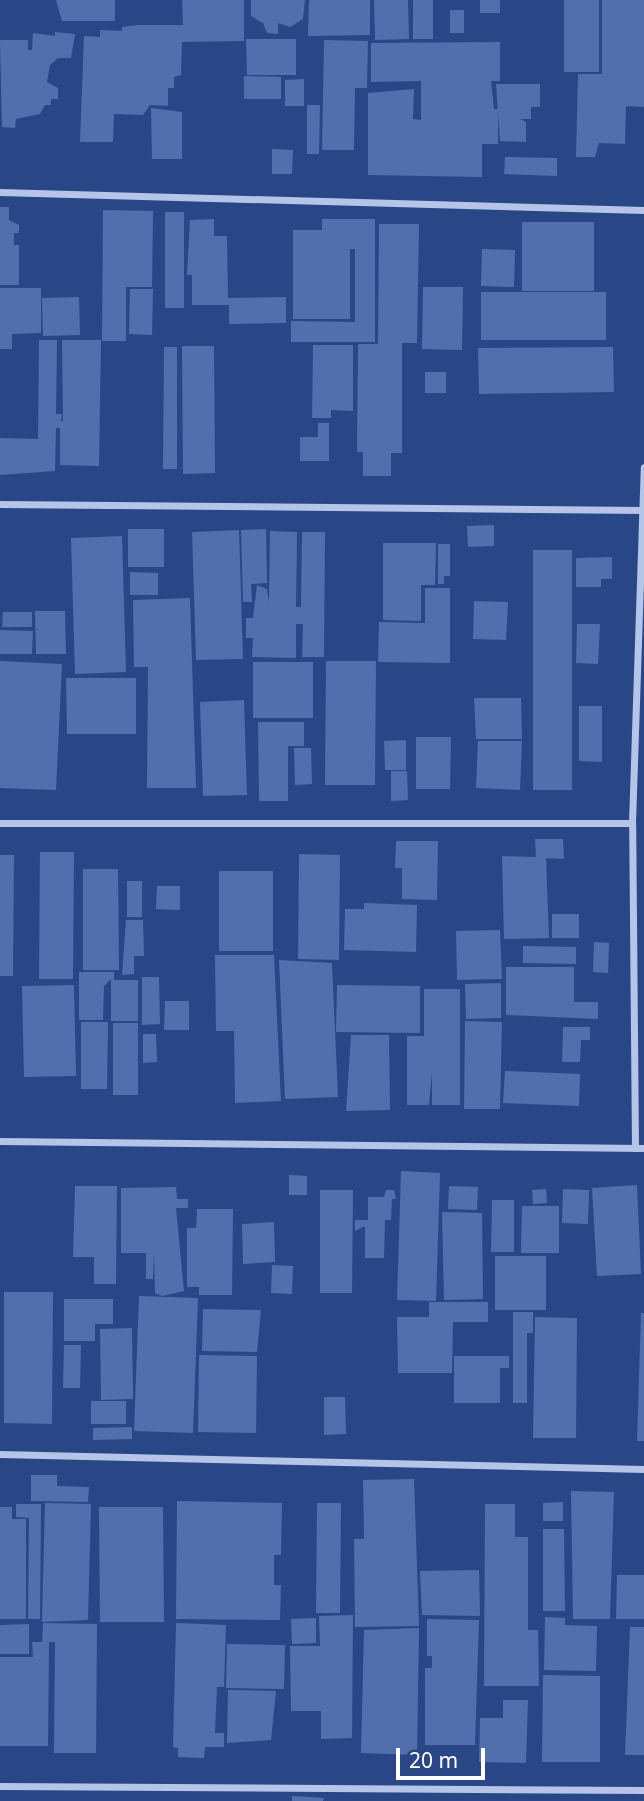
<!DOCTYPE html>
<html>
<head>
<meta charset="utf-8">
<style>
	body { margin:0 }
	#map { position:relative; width:644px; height:1801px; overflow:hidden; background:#294686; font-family:"Noto Sans",sans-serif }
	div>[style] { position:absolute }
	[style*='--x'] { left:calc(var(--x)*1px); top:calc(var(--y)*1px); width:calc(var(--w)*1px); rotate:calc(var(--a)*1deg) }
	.building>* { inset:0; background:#526fad }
	.minor>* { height:7px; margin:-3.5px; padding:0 3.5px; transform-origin:3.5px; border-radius:3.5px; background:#b5c5e8 }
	span { translate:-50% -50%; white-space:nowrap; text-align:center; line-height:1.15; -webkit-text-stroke:7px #294686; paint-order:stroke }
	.scale { position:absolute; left:396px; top:1748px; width:89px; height:32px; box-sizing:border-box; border:4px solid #fff; border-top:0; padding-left:9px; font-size:21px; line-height:24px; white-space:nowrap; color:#fff; -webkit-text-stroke:5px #294686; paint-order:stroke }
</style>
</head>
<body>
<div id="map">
	<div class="building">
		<div style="clip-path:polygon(56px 0,115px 0,115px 21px,62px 21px)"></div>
		<div style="clip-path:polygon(182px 0,244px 0,244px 41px,182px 42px,181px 75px,174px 77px,174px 88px,168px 88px,168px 106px,150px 105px,143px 115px,114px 114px,113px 142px,80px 142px,84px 36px,100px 37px,100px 30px,122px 31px,122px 27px,138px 25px,183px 25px)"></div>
		<div style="clip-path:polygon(251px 0,305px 0,303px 19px,290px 27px,278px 23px,278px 34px,267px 33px,263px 23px,251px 16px)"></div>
		<div style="clip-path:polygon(309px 0,370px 0,370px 35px,308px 36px)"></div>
		<div style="clip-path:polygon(374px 0,408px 0,409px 39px,375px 40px)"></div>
		<div style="clip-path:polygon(413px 0,433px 0,433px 39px,413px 39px)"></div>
		<div style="clip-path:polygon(480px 0,500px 0,500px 13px,480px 13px)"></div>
		<div style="clip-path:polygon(564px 0,599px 0,599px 72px,564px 72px)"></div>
		<div style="clip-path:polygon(602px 0,644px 0,644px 107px,626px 106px,625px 144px,599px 143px,595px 157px,576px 157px,578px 74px,602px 74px)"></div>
		<div style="clip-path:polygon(450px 10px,464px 10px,464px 33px,450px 33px)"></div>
		<div style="clip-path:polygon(55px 32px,75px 34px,71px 58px,58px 58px,50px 65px,47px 82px,58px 88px,58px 99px,51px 99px,51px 105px,45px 105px,40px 114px,16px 119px,15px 128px,2px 127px,0 40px,28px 40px,28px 50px,32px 50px,33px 33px,55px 36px)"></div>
		<div style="clip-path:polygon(246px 39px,296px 39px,296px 75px,247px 75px)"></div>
		<div style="clip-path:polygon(324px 40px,368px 41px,367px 88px,355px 88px,354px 150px,322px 150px)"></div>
		<div style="clip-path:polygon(500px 42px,500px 81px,491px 81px,494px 109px,498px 109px,498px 144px,482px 144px,482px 177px,368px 175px,368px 93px,414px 89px,413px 119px,421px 120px,421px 81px,371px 82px,371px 43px)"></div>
		<div style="clip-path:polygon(244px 76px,281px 77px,281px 99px,244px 99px)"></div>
		<div style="clip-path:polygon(304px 79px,304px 106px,285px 106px,285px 80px)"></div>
		<div style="clip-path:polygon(496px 84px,540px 84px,540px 107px,531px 107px,531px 119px,520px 119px,526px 122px,526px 142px,500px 141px)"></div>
		<div style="clip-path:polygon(307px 105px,320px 105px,319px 154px,307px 154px)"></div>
		<div style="clip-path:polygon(151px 108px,182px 112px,182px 159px,152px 159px)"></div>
		<div style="clip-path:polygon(272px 149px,293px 150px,292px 174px,272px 174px)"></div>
		<div style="clip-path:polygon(505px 157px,557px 158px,557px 176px,504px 174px)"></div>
		<div style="clip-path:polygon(0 207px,9px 207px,9px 220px,19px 225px,19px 233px,14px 233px,14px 245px,19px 245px,19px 285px,0 285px)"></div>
		<div style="clip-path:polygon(103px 210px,153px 211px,152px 287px,126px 287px,126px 341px,102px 341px)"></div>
		<div style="clip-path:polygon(165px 212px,184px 212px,184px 308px,165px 308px)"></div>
		<div style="clip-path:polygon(214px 219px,214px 236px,227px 236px,228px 298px,286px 297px,286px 323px,229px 324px,229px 305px,192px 305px,192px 275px,187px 275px,190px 220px)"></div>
		<div style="clip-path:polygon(322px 219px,375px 219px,375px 342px,291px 342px,291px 321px,355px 322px,355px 249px,350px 249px,350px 319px,293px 319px,293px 230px,322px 230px)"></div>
		<div style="clip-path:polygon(522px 222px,594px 222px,594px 291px,522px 291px)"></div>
		<div style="clip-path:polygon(379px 224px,419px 224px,417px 343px,402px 343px,402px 453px,391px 453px,391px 476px,363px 476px,363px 452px,357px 452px,358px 344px,378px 344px)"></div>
		<div style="clip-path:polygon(482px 249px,515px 250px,514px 287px,481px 286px)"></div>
		<div style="clip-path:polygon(423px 287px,463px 287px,462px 350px,422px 349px)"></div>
		<div style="clip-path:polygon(0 288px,41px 288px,41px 333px,12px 334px,12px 349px,0 349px)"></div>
		<div style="clip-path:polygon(130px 289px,153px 289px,152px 335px,129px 334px)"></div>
		<div style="clip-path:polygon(481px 292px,606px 292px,606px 340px,481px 340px)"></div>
		<div style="clip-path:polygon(79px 297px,80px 335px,43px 336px,42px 298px)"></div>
		<div style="clip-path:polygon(39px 340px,57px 340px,56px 414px,62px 414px,61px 421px,63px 421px,62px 340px,101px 340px,99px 466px,60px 465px,60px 428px,56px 428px,55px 471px,0 475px,0 438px,38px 439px)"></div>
		<div style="clip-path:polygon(313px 345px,353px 345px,353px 411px,331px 410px,331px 418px,312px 418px)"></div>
		<div style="clip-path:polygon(182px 346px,214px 346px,215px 473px,183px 474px)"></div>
		<div style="clip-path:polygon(164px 347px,177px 347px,177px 469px,163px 469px)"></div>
		<div style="clip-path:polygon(613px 347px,614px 392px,479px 394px,478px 348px)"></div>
		<div style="clip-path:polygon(425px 372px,446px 372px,446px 393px,425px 393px)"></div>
		<div style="clip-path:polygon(318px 423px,329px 423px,329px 461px,300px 461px,300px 437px,318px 437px)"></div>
		<div style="clip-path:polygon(494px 525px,494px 546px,468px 547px,467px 526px)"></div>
		<div style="clip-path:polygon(128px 529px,164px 529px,164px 567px,128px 567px)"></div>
		<div style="clip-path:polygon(266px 529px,267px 583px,251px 584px,252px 602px,243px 602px,241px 530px)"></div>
		<div style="clip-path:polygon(239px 530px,243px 659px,196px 660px,192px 532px)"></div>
		<div style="clip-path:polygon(270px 531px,297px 532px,296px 607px,301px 607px,302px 532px,325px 532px,324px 657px,302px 657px,303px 624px,296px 624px,296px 658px,252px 657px,253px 638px,246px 638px,246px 618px,253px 618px,257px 585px,267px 589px,269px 602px)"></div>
		<div style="clip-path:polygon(122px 536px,126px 672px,75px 674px,71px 538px)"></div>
		<div style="clip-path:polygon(383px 543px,436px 543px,435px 585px,421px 585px,421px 621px,383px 620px)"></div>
		<div style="clip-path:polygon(438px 544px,450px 544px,450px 576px,444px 576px,444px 584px,438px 584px)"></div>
		<div style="clip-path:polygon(533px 550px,572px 550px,572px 790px,533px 790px)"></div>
		<div style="clip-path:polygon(612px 557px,612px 579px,601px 579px,601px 587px,576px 587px,576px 558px)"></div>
		<div style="clip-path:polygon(130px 572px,158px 573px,158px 595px,130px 595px)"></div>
		<div style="clip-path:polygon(425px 588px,450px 588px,450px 663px,378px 662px,379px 622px,425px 623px)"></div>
		<div style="clip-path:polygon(190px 598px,196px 788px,147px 788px,148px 667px,134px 667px,133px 600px)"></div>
		<div style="clip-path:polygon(474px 601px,508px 602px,506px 640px,473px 639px)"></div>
		<div style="clip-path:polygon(35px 611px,65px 611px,66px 654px,36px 654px)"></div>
		<div style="clip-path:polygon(3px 612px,32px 612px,32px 627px,2px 627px)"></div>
		<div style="clip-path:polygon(577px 624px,600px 624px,598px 664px,576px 663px)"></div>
		<div style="clip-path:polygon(0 630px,33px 631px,32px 654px,0 654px)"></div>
		<div style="clip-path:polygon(0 661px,62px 664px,56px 790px,0 788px)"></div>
		<div style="clip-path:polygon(326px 661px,376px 661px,375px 785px,325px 785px)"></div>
		<div style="clip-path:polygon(253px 662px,313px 662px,313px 718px,253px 718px)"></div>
		<div style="clip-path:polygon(66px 678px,136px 678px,136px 734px,67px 734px)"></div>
		<div style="clip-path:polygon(474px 698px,521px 698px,522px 739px,476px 739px)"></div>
		<div style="clip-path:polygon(244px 700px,247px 795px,203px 796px,200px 702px)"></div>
		<div style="clip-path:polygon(579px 706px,602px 706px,602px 762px,579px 761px)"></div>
		<div style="clip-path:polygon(258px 722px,304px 722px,304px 746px,288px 746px,288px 801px,259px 801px)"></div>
		<div style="clip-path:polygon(416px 737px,451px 737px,450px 789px,416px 789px)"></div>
		<div style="clip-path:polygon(406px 740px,406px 770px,385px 770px,384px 741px)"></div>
		<div style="clip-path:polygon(478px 741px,522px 741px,520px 790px,476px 788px)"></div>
		<div style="clip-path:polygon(294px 748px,311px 748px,312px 784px,295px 785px)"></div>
		<div style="clip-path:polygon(391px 771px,407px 771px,408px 800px,391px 801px)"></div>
		<div style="clip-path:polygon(535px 839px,563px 839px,564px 859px,546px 858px,549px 938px,504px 939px,502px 856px,536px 857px)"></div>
		<div style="clip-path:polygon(396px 841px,438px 841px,437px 900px,402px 899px,402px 868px,395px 868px)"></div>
		<div style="clip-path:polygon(40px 852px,74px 852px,73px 979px,39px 979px)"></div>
		<div style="clip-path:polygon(299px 854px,340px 855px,339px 960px,298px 959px)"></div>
		<div style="clip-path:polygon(0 855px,14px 855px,13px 976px,0 976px)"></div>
		<div style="clip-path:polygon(83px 869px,118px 869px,119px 970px,83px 970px)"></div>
		<div style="clip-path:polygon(219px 871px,273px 871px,273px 951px,219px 951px)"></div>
		<div style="clip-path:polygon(127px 881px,142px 881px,142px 917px,127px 917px)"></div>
		<div style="clip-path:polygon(157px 886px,180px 886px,180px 910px,156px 909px)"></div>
		<div style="clip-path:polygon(364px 903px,417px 905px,416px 952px,344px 950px,345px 909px,364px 909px)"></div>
		<div style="clip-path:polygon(552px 914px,579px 914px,579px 938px,552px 938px)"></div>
		<div style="clip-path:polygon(126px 920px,143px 920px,144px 956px,134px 956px,134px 974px,122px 975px)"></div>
		<div style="clip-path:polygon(500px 930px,502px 979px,457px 980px,456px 931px)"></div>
		<div style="clip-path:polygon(594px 942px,609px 943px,608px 973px,593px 972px)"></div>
		<div style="clip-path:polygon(523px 946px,576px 947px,576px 964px,523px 963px)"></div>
		<div style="clip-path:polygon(215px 955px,274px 955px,281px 1101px,235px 1103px,234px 1031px,216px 1031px)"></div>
		<div style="clip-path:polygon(279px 960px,332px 963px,338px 1097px,285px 1099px)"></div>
		<div style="clip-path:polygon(506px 967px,574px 967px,574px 1002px,598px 1002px,598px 1019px,506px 1015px)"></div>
		<div style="clip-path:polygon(79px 972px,114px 972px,114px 980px,138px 980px,138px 1021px,111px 1021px,111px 979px,104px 986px,103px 1020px,79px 1020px)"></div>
		<div style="clip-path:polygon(142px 977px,159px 977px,160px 1024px,142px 1025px)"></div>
		<div style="clip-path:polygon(501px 983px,501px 1018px,466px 1019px,465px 984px)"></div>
		<div style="clip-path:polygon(74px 985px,76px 1076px,24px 1077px,22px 986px)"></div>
		<div style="clip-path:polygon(337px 985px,420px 986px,420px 1033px,336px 1032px)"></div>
		<div style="clip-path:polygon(424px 989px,460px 989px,460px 1105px,432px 1105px,432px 1072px,429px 1105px,407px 1105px,407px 1036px,424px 1036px)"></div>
		<div style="clip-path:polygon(165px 1001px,189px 1001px,189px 1030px,164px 1030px)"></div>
		<div style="clip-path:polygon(465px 1021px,502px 1022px,500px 1109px,464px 1109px)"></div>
		<div style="clip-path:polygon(81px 1022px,108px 1022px,107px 1089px,81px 1089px)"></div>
		<div style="clip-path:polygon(113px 1023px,138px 1023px,138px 1095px,113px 1095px)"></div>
		<div style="clip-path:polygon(563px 1027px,590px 1027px,590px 1040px,581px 1040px,580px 1062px,562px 1062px)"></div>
		<div style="clip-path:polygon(143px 1034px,156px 1034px,157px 1062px,143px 1063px)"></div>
		<div style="clip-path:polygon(351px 1035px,389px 1035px,390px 1110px,346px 1111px)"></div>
		<div style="clip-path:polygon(505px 1071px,580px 1074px,579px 1106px,503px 1103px)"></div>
		<div style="clip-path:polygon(401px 1171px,440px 1173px,436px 1301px,397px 1300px)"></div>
		<div style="clip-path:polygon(289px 1175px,307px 1176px,307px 1195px,289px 1195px)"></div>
		<div style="clip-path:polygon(637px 1185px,641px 1274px,597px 1276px,592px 1188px)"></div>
		<div style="clip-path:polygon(75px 1186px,117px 1186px,116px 1284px,94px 1284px,94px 1257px,73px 1257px)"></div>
		<div style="clip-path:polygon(449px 1186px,478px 1187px,477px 1210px,448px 1209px)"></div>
		<div style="clip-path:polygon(176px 1187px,177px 1199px,188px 1199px,188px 1208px,176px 1208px,184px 1291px,162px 1296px,155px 1293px,154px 1253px,153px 1279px,146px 1279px,146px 1253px,121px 1253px,121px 1188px)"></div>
		<div style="clip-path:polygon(546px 1189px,547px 1203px,533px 1204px,532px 1190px)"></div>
		<div style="clip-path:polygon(563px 1189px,589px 1190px,588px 1224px,562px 1223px)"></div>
		<div style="clip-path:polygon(320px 1190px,353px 1190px,352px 1293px,320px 1293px)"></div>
		<div style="clip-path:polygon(386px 1190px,394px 1190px,396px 1199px,392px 1199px,391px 1220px,385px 1220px,384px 1258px,365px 1258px,365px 1226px,355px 1231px,355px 1220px,368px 1220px,368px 1197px,384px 1197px)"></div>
		<div style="clip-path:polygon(492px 1200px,514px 1200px,514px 1252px,491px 1252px)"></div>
		<div style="clip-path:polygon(522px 1206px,559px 1206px,559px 1253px,521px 1253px)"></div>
		<div style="clip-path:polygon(197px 1209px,233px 1209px,232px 1295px,199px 1295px,199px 1287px,187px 1287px,187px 1228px,196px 1228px)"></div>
		<div style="clip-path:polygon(442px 1212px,482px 1213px,483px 1299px,444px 1300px)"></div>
		<div style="clip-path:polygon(274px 1222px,275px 1262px,243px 1264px,242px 1224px)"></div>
		<div style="clip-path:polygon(495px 1256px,546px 1256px,546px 1310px,495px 1310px)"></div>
		<div style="clip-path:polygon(272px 1265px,293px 1266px,292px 1294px,271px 1293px)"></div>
		<div style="clip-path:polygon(4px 1292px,53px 1292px,52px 1424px,4px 1423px)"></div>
		<div style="clip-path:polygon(139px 1296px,198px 1298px,193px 1433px,134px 1431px)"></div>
		<div style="clip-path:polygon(64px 1299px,113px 1299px,113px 1324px,95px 1324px,95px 1341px,64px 1341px)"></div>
		<div style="clip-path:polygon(429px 1302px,488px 1302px,488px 1322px,453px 1322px,452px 1373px,398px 1373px,397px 1317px,429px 1317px)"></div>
		<div style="clip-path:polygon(203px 1309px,261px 1310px,257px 1352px,202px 1351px)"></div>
		<div style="clip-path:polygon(513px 1312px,533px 1312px,533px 1333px,527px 1333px,527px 1403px,513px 1403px)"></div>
		<div style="clip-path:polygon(641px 1313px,644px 1313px,644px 1441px,637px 1441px)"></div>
		<div style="clip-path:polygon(535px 1317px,577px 1318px,576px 1438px,533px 1438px)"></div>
		<div style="clip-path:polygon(132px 1328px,133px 1399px,101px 1400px,100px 1329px)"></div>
		<div style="clip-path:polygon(64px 1345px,81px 1345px,80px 1388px,63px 1388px)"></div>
		<div style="clip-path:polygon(199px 1355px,257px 1356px,256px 1433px,198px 1432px)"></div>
		<div style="clip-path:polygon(454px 1356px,509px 1356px,509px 1368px,500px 1368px,500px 1403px,454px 1403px)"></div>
		<div style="clip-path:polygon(324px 1397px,345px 1397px,346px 1434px,324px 1435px)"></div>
		<div style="clip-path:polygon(91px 1401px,126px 1401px,126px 1424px,91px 1424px)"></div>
		<div style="clip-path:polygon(132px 1427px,132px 1439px,93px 1440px,93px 1428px)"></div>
		<div style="clip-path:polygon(31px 1475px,57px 1475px,57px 1486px,89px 1487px,88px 1502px,31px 1501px)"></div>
		<div style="clip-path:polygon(414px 1479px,419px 1626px,355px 1627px,354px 1539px,364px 1539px,363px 1480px)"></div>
		<div style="clip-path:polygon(571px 1491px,614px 1492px,610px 1619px,573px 1619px)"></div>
		<div style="clip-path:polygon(177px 1501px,282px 1503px,281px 1555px,274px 1555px,274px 1585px,281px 1585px,280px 1620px,176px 1619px)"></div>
		<div style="clip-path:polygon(563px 1502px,563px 1521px,543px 1521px,543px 1503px)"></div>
		<div style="clip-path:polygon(45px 1503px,91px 1504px,88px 1620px,42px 1622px)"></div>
		<div style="clip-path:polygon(317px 1503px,341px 1503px,340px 1613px,316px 1613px)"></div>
		<div style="clip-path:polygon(16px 1504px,41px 1504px,40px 1619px,28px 1619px,29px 1518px,16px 1517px)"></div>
		<div style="clip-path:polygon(485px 1504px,515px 1504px,515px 1537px,528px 1537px,528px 1630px,538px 1630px,539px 1686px,484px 1686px)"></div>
		<div style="clip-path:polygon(0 1507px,12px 1507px,12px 1519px,26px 1519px,26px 1619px,0 1619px)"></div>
		<div style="clip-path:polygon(99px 1507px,163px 1507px,164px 1622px,100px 1622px)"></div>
		<div style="clip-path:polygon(543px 1529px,564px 1529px,565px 1611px,543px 1611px)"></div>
		<div style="clip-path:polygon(479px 1570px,480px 1616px,422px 1615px,420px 1571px)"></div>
		<div style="clip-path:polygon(617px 1575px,644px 1575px,644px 1619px,616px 1619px)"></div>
		<div style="clip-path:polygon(353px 1615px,352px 1738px,321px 1739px,321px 1711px,291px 1711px,290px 1646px,320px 1646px,319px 1616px)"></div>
		<div style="clip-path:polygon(545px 1617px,565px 1618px,565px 1625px,597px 1626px,596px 1671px,544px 1670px)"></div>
		<div style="clip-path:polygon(316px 1618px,316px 1643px,292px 1644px,291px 1619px)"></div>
		<div style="clip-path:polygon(427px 1619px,479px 1620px,475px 1745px,425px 1745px,425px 1668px,432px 1668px,432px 1656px,427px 1656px)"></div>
		<div style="clip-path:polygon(43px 1623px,97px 1624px,96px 1753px,54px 1753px,55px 1642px,49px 1642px,48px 1746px,0 1746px,0 1657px,33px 1657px,32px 1642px,42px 1642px)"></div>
		<div style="clip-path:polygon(176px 1623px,226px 1625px,224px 1687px,217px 1687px,215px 1733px,224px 1733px,224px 1747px,205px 1747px,204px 1758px,178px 1757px,178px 1748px,173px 1747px)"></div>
		<div style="clip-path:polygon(29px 1624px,29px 1654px,0 1654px,0 1625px)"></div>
		<div style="clip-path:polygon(630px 1627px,644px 1627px,644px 1755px,625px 1755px)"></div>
		<div style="clip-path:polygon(419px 1628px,417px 1755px,361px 1753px,364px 1630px)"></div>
		<div style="clip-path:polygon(227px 1644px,285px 1645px,284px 1689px,226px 1688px)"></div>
		<div style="clip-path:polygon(543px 1675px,600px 1676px,600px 1762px,542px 1762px)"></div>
		<div style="clip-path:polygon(228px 1690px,276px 1691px,271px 1740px,227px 1743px)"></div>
		<div style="clip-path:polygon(503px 1700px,528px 1700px,526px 1763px,479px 1762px,480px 1718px,503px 1718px)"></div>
		<div style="clip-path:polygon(292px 1796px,324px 1798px,323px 1801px,292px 1801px)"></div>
	</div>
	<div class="minor">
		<div style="--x:0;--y:192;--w:644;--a:1.6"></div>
		<div style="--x:0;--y:504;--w:644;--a:0.53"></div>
		<div style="--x:0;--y:823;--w:632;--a:0"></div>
		<div style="--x:0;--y:1141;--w:644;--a:0.62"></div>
		<div style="--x:635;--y:1148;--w:325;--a:-90.5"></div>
		<div style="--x:632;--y:823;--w:356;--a:-88.1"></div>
		<div style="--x:0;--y:1454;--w:644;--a:1.33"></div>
		<div style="--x:0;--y:1786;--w:644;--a:0.36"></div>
	</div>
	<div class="scale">20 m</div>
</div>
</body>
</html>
